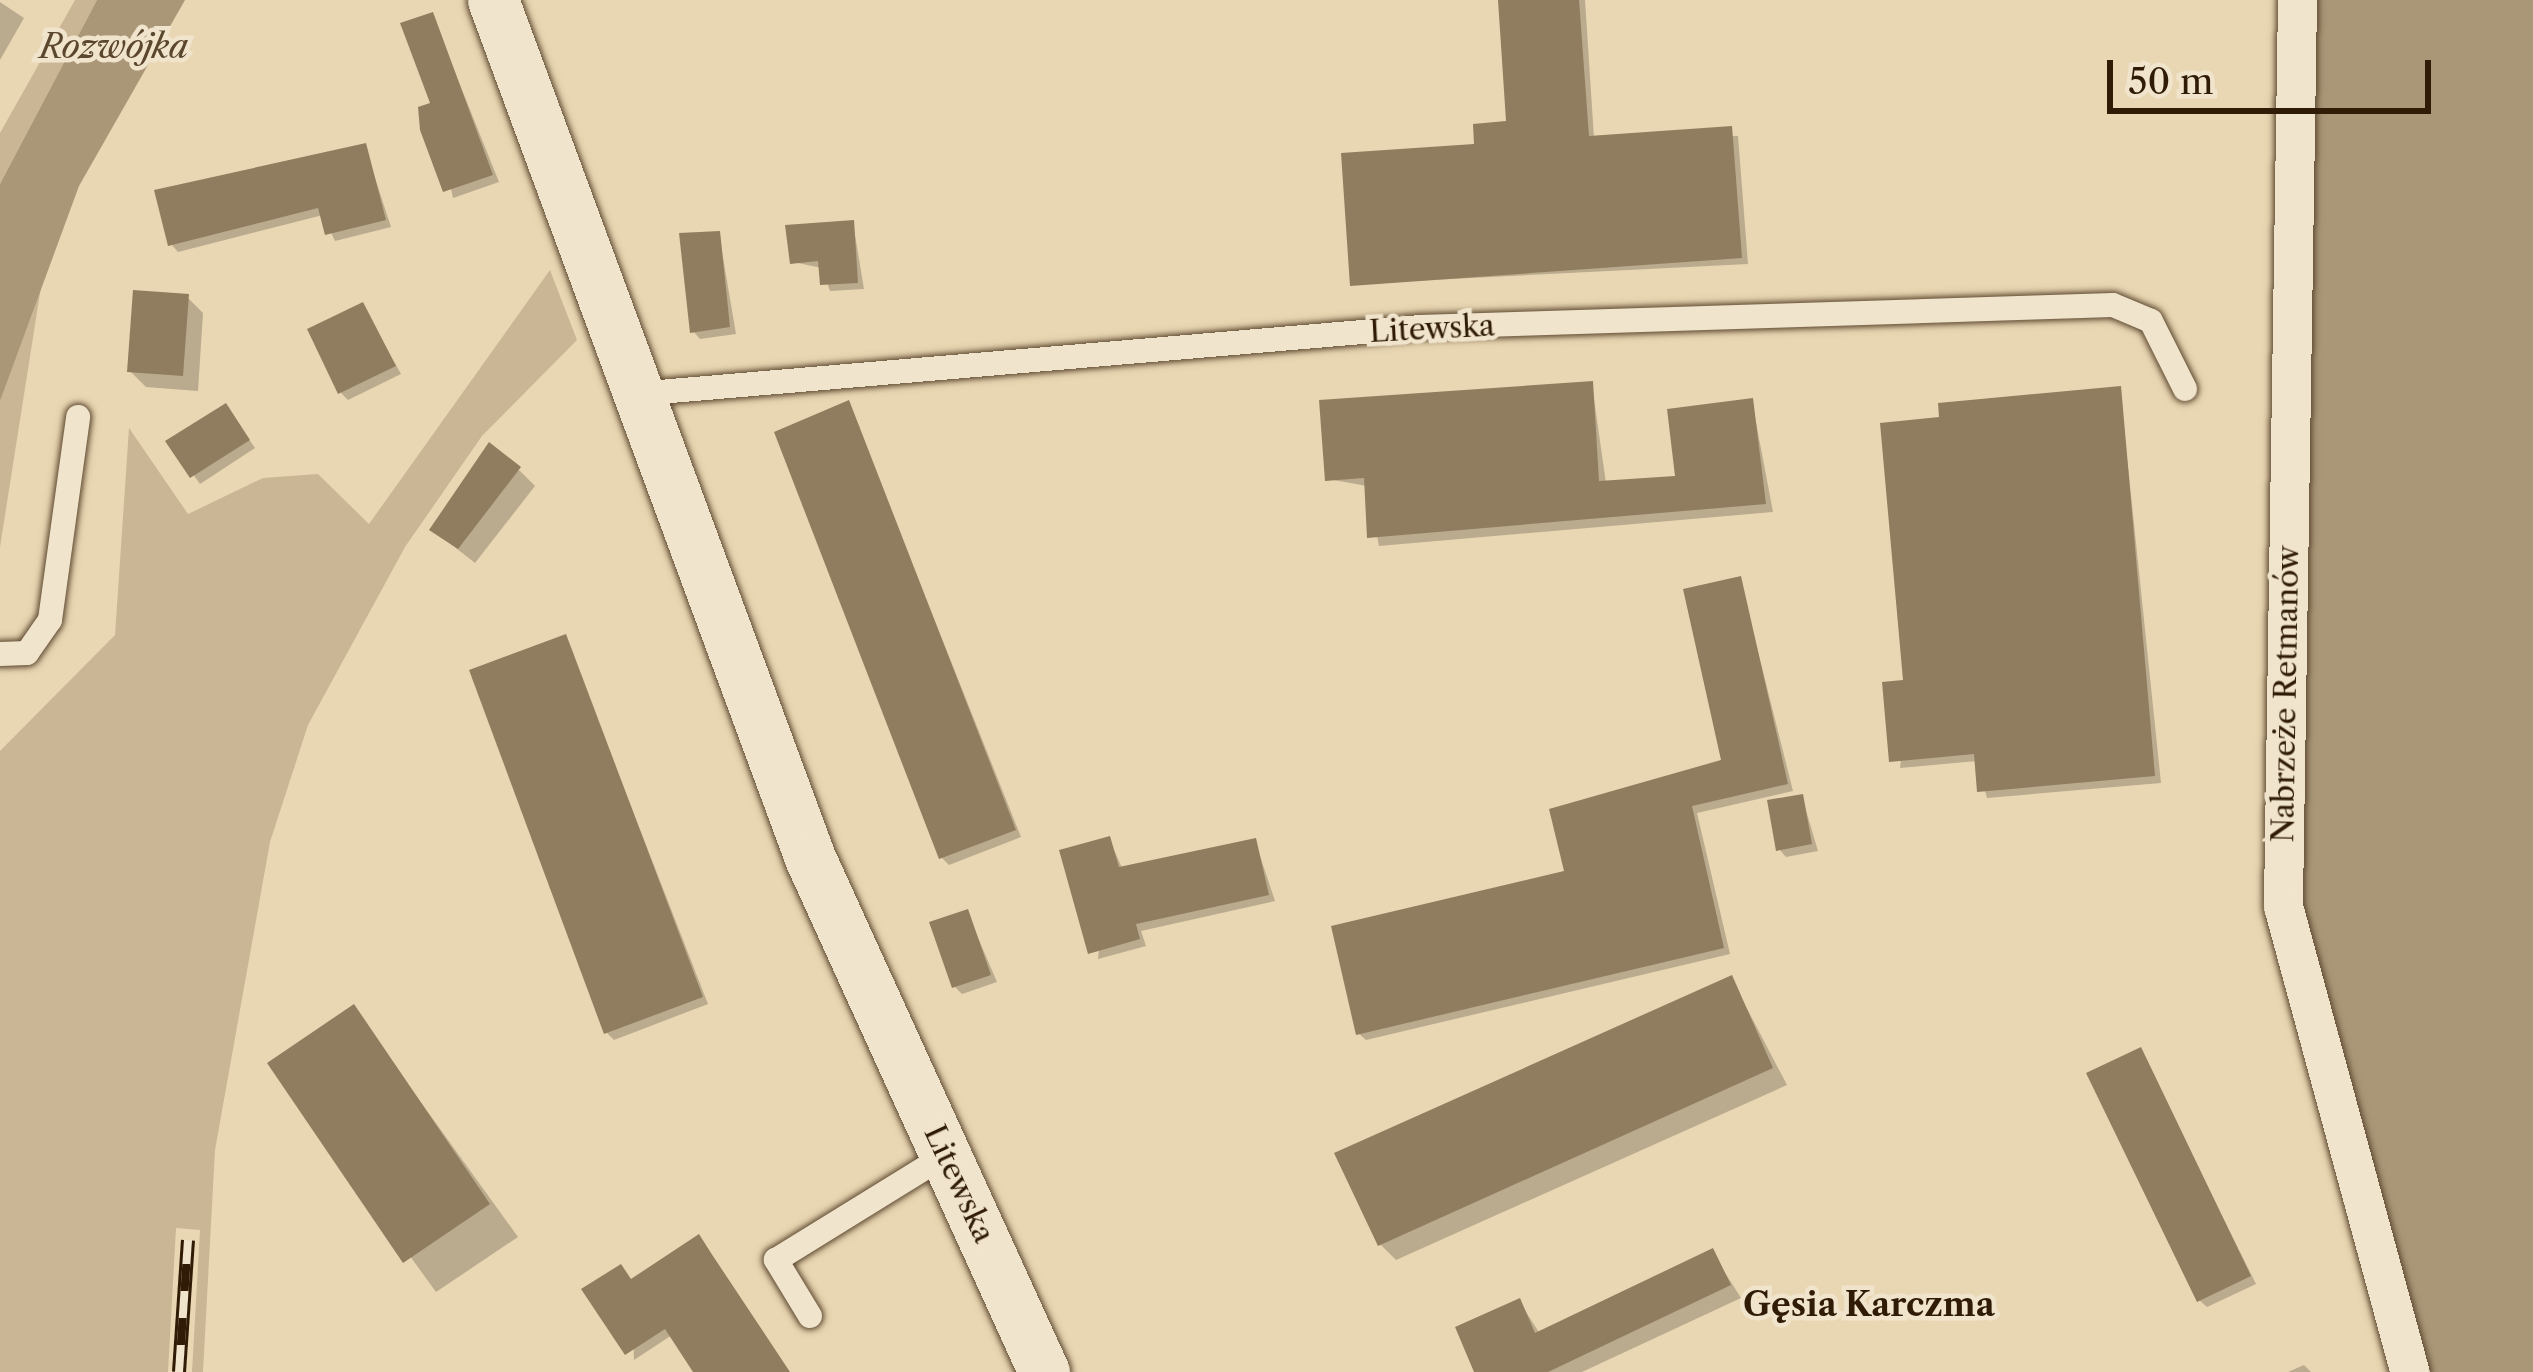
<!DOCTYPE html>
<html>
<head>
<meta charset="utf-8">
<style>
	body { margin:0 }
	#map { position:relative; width:2533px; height:1372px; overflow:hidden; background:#e9d6b2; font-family:"Libre Caslon Text",serif }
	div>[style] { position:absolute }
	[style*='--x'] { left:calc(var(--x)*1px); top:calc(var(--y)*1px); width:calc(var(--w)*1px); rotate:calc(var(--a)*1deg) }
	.green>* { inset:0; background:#cab695 }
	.water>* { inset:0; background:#aa9778 }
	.shadow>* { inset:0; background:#0003 }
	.building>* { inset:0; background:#907d5f }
	.roads { filter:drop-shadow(0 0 3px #5e4a31) drop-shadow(0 0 3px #5e4a31) }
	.service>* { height:24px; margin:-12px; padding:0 12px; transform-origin:12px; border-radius:12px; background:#f1e4cd }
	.pedestrian>* { height:39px; margin:-19.5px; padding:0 19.5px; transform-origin:19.5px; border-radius:19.5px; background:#f1e4cd }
	.minor>* { height:51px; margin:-25.5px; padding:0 25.5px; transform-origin:25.5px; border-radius:25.5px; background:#f1e4cd }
	.rail>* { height:14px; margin-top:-7px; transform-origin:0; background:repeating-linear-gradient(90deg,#f1e4cd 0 27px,#301c06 0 54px); box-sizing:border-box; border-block:3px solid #301c06 }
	span { translate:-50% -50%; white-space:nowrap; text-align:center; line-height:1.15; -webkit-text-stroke:9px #f1e4cd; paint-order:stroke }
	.street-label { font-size:30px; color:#301c06 }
	.water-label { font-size:33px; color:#5b472e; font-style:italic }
	.neighbourhood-label { font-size:33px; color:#301c06; font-weight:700 }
	.scale { position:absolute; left:2107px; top:60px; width:324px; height:54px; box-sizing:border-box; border:6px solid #301c06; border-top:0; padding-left:15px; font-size:36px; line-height:42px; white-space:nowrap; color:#301c06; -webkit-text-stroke:9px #f1e4cd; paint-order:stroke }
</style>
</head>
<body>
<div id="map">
	<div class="green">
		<div style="clip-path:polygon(75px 0,97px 0,0 184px,0 133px)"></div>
		<div style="clip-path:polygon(550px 270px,577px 340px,482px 436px,405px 547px,308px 725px,270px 842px,215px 1150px,203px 1372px,192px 1372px,200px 1230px,176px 1228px,168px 1372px,0 1372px,0 751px,115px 635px,129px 428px,188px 514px,263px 478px,318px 474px,369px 524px)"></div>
		<div style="clip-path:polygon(43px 274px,0 547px,0 401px)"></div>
	</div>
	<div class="water">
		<div style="clip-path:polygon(97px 0,185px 0,79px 186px,0 401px,0 184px)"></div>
		<div style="clip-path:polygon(2304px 0,2533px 0,2533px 1372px,2416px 1372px,2288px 905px)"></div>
	</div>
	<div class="shadow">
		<div style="clip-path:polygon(1501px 0,1585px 0,1594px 138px,1738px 136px,1748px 264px,1353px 284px,1509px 124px)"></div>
		<div style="clip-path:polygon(0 2px,24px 18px,0 60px)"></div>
		<div style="clip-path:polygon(432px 15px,499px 182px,453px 198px,434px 105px)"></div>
		<div style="clip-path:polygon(365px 147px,391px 227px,335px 241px,323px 215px,178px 252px,171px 244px)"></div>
		<div style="clip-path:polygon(853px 223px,864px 289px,830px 291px,822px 268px,793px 262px)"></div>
		<div style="clip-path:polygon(719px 234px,736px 334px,700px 339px,693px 331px)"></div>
		<div style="clip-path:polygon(187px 297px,203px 313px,198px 391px,146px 387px,130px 371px)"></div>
		<div style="clip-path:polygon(362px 305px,401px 374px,348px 400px,341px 393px)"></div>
		<div style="clip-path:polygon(1592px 385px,1606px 483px,1678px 479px,1752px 401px,1773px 512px,1379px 546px,1367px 486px,1328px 479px)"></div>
		<div style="clip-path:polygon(2120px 389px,2161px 783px,1987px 798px,1977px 761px,1900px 768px,1942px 420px)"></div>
		<div style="clip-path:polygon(848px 403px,1021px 837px,949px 865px,942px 858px)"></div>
		<div style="clip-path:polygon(226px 406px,255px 448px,200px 484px,170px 442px)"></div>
		<div style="clip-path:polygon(519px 470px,535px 486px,475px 563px,433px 530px)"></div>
		<div style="clip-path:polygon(1740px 580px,1793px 791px,1697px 813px,1730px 954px,1366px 1040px,1358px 1033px,1724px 762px)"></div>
		<div style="clip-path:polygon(565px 637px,708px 1004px,614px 1040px,607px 1033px)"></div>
		<div style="clip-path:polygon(1802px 797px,1818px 851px,1786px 857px,1779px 849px)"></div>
		<div style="clip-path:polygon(1109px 839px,1123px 870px,1255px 841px,1275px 901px,1141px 931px,1146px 946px,1098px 959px)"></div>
		<div style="clip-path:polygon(967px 912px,997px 982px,962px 994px,954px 986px)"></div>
		<div style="clip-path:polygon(1731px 978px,1787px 1085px,1396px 1260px,1380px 1244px)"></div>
		<div style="clip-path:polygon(353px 1008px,518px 1237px,436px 1292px,271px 1064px)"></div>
		<div style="clip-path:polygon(2140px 1051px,2256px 1284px,2207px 1307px,2199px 1300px)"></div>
		<div style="clip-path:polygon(1712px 1252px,1741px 1298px,1582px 1372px,1478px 1372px,1519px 1301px,1540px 1334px)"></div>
		<div style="clip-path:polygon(632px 1282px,789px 1372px,696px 1372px,672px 1335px,634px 1360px)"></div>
		<div style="clip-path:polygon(2304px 1365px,2311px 1372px,2288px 1372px)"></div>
	</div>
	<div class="building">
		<div style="clip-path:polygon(1498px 0,1579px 0,1589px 136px,1732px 126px,1742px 258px,1350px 286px,1341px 153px,1474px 144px,1473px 124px,1506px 121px)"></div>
		<div style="clip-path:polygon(433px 12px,493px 175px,443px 192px,420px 130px,418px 107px,430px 103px,400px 23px)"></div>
		<div style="clip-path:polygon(366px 143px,386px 220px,325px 235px,318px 208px,168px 246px,154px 190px)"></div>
		<div style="clip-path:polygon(854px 220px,858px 283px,820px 285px,818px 261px,790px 264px,785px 225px)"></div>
		<div style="clip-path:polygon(720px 231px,730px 327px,690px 333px,679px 233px)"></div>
		<div style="clip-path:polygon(133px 290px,189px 294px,183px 376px,127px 372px)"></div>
		<div style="clip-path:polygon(363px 302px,396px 366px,338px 394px,307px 329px)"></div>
		<div style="clip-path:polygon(1593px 381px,1599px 481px,1675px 476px,1667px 409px,1753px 398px,1766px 504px,1367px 538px,1364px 478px,1325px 481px,1319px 400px)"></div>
		<div style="clip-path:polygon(2121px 386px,2155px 776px,1977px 792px,1974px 754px,1889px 762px,1882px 682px,1903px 680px,1880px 423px,1939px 417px,1938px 403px)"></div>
		<div style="clip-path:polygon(849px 400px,1016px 830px,939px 859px,774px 432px)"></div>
		<div style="clip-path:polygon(226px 403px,250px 440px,190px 478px,165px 441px)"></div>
		<div style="clip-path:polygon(489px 442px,521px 467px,458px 549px,429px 530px)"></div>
		<div style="clip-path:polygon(1741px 576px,1788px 784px,1692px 806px,1724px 948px,1356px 1035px,1331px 926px,1564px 871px,1549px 809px,1721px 760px,1683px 589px)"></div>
		<div style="clip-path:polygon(566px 634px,703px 997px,604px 1034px,469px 670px)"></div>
		<div style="clip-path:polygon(1803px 794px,1812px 844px,1776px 851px,1767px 800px)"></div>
		<div style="clip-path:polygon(1110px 836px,1119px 867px,1256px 838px,1269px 895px,1136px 924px,1140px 939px,1088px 954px,1059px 850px)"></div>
		<div style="clip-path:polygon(968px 909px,991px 975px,952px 988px,929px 922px)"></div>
		<div style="clip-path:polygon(1732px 975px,1773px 1068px,1378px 1246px,1334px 1153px)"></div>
		<div style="clip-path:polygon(354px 1004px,490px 1204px,403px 1263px,267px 1063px)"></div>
		<div style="clip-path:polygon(2141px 1047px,2251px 1276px,2197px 1302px,2086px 1073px)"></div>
		<div style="clip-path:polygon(699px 1234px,711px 1253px,790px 1372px,693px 1372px,665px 1329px,625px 1355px,581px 1289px,621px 1264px,631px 1279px)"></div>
		<div style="clip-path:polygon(1713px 1248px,1731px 1285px,1548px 1372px,1474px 1372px,1455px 1327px,1520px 1298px,1535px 1333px)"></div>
	</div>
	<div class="roads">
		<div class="service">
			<div style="--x:636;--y:394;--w:787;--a:-4.88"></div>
			<div style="--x:1420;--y:327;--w:693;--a:-1.82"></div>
			<div style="--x:2113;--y:305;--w:41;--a:22.8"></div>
			<div style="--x:2151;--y:321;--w:76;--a:63.4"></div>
			<div style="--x:0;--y:654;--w:27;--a:-2"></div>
			<div style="--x:27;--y:653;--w:40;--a:-55.1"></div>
			<div style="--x:50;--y:620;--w:205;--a:-82.1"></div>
			<div style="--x:810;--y:1316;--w:66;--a:-121.3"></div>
			<div style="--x:776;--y:1260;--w:200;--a:-31.7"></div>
		</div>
		<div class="pedestrian">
			<div style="--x:2297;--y:0;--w:906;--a:90.89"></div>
			<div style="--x:2283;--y:906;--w:483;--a:74.8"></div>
		</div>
		<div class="minor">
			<div style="--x:493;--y:0;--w:915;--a:69.72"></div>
			<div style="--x:810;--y:858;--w:565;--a:65.52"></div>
		</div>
	</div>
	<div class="rail">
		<div style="--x:179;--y:1372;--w:132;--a:-86.1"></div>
	</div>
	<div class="street-label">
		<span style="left:1432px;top:329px;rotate:-3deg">Litewska</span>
		<span style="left:2286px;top:694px;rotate:-89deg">Nabrzeże Retmanów</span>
		<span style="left:959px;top:1184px;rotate:65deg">Litewska</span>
	</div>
	<div class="water-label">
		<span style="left:114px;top:47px">Rozwójka</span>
	</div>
	<div class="neighbourhood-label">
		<span style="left:1869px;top:1305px">Gęsia Karczma</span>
	</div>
	<div class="scale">50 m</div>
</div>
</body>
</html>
